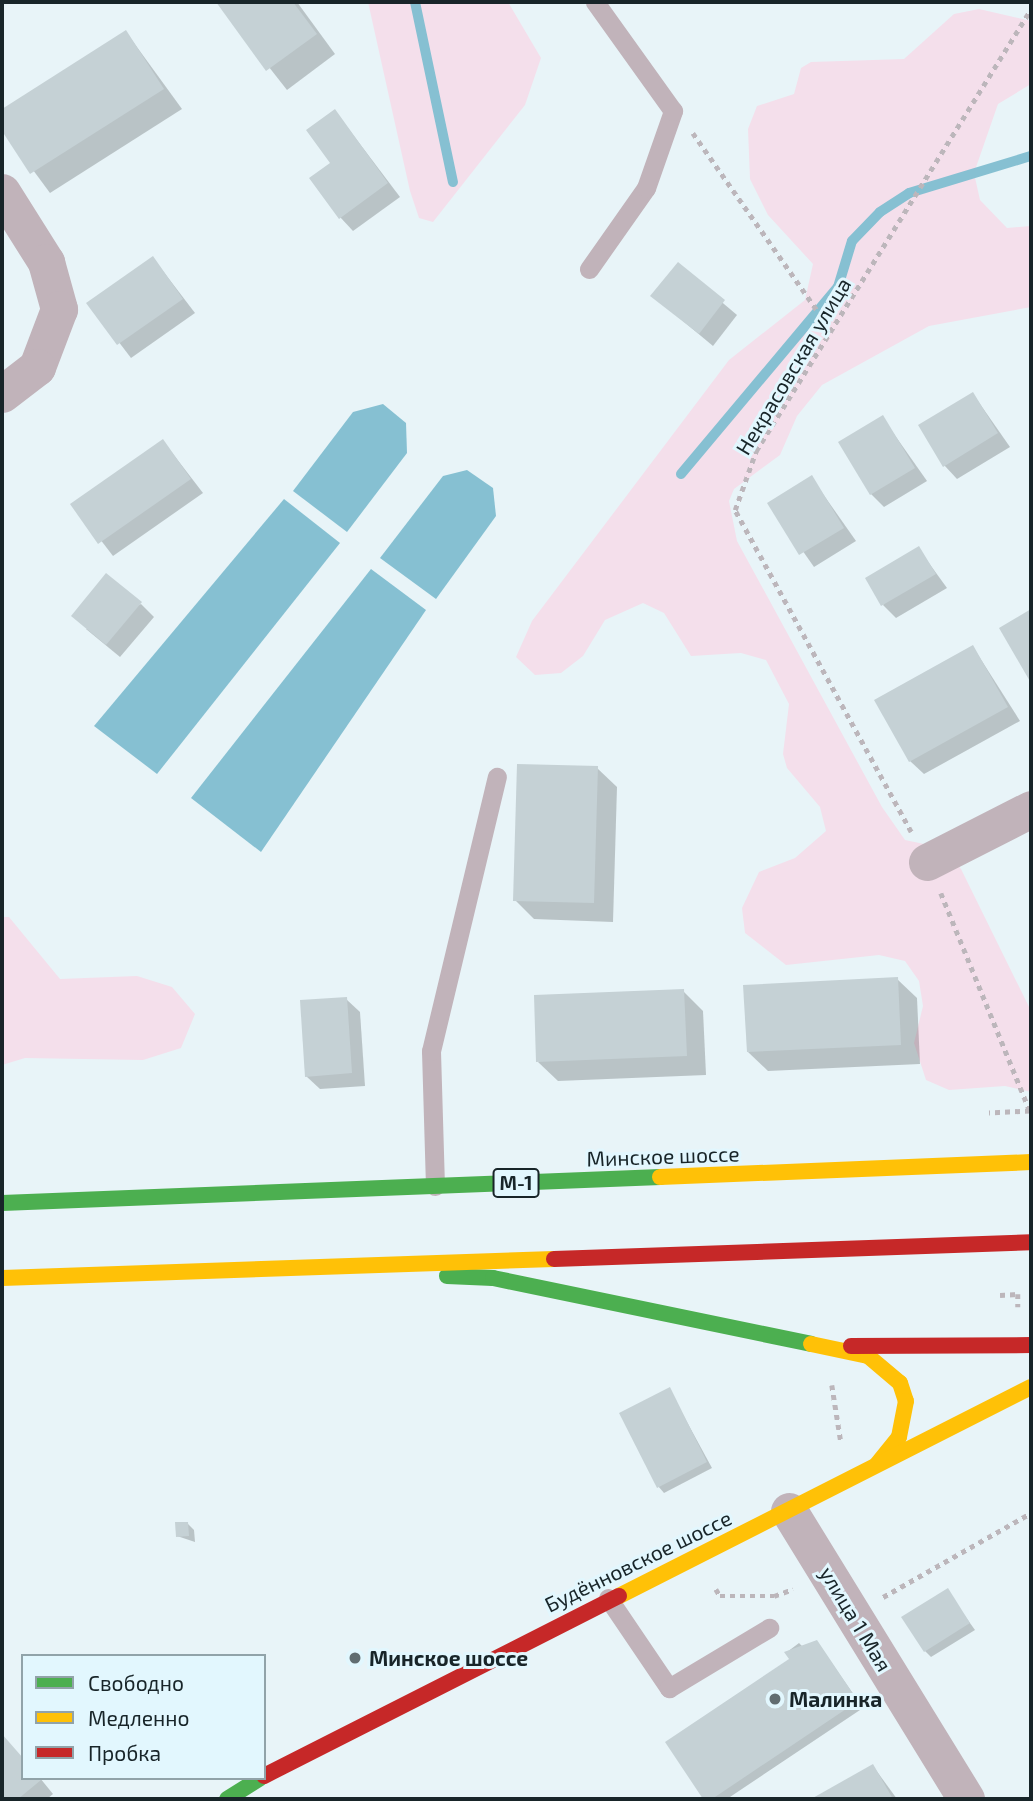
<!DOCTYPE html>
<html>
<head>
<meta charset="utf-8">
<style>
	body { margin:0 }
	#map { position:relative; width:1033px; height:1801px; overflow:hidden; background:#e8f4f8; font-family:"Exo 2",sans-serif }
	div>[style] { position:absolute }
	[style*='--x'] { left:calc(var(--x)*1px); top:calc(var(--y)*1px); width:calc(var(--w)*1px); rotate:calc(var(--a)*1deg) }
	.green>* { inset:0; background:#f4dfeb }
	.water>* { inset:0; background:#86c0d2 }
	.shadow>* { inset:0; background:#0003 }
	.stream>* { height:10px; margin:-5px; padding:0 5px; transform-origin:5px; border-radius:5px; background:#86c0d2 }
	.building>* { inset:0; background:#c5d1d5 }
	.path>* { height:4.5px; margin-top:-2.25px; transform-origin:0; background:repeating-linear-gradient(90deg,#bcb6bb 0 5px,transparent 0 10px) }
	.lane>* { height:19px; margin:-9.5px; padding:0 9.5px; transform-origin:9.5px; border-radius:9.5px; background:#c1b3ba }
	.street>* { height:37px; margin:-18.5px; padding:0 18.5px; transform-origin:18.5px; border-radius:18.5px; background:#c1b3ba }
	.fast>* { height:16px; margin:-8px; padding:0 8px; transform-origin:8px; border-radius:8px; background:#4caf50 }
	.slow>* { height:16px; margin:-8px; padding:0 8px; transform-origin:8px; border-radius:8px; background:#ffc107 }
	.jam>* { height:16px; margin:-8px; padding:0 8px; transform-origin:8px; border-radius:8px; background:#c62828 }
	.dots>* { width:19px; height:19px; translate:-50% -50%; box-sizing:border-box; border:4px solid #e2f7fe; border-radius:50% }
	span { translate:-50% -50%; white-space:nowrap; text-align:center; line-height:1.15; -webkit-text-stroke:6px #e2f7fe; paint-order:stroke }
	.shield-label span { padding:2px 5px; background:#e2f7fe; border:2px solid; border-radius:5px; -webkit-text-stroke-width:0 }
	.shield-label { font-size:19px; color:#182529; font-weight:700 }
	.street-label { font-size:21px; color:#182529 }
	.poi-label { font-size:21px; color:#182529; font-weight:700 }
	.left { translate:0 -50%; text-align:left }
	.frame { position:absolute; inset:0; border:4px solid #182529; pointer-events:none }
	.legend { position:absolute; left:21px; top:1654px; width:245px; height:126px; box-sizing:border-box; background:#e2f7fe; border:2px solid #91a3a9; margin:0; padding:9px 12px; list-style:none; font-size:21px; color:#182529 }
	.legend li { display:flex; align-items:center; gap:14px; height:35px }
	.legend b { width:35px; border:2px solid #91a3a9 }
</style>
</head>
<body>
<div id="map">
	<div class="green">
		<div style="clip-path:polygon(368px 2px,508px 2px,541px 58px,525px 105px,433px 222px,419px 218px,410px 191px)"></div>
		<div style="clip-path:polygon(979px 9px,1031px 21px,1031px 84px,998px 104px,974px 173px,980px 200px,1007px 228px,1031px 226px,1031px 307px,929px 326px,822px 385px,797px 416px,780px 455px,734px 489px,729px 501px,737px 541px,882px 807px,905px 840px,943px 848px,961px 869px,1031px 1011px,1031px 1092px,1005px 1086px,949px 1090px,926px 1080px,914px 1043px,923px 1006px,919px 981px,905px 961px,879px 955px,786px 965px,745px 933px,742px 908px,759px 872px,795px 858px,826px 831px,820px 807px,787px 768px,783px 754px,789px 704px,766px 660px,741px 653px,691px 656px,664px 613px,643px 603px,605px 620px,583px 656px,561px 673px,535px 675px,516px 657px,532px 621px,729px 360px,805px 300px,813px 264px,768px 215px,750px 179px,748px 129px,757px 106px,794px 94px,801px 68px,811px 62px,904px 59px,954px 14px)"></div>
		<div style="clip-path:polygon(2px 917px,9px 917px,60px 979px,137px 976px,172px 987px,195px 1014px,181px 1048px,143px 1060px,25px 1058px,2px 1065px)"></div>
	</div>
	<div class="water">
		<div style="clip-path:polygon(383px 404px,406px 423px,407px 453px,347px 532px,293px 491px,353px 412px)"></div>
		<div style="clip-path:polygon(467px 470px,493px 488px,496px 516px,436px 599px,380px 558px,443px 476px)"></div>
		<div style="clip-path:polygon(284px 499px,340px 543px,157px 774px,94px 726px)"></div>
		<div style="clip-path:polygon(371px 569px,426px 610px,261px 852px,191px 798px)"></div>
	</div>
	<div class="shadow">
		<div style="clip-path:polygon(218px 2px,297px 2px,335px 54px,287px 90px)"></div>
		<div style="clip-path:polygon(126px 32px,182px 109px,50px 193px,2px 128px,2px 111px)"></div>
		<div style="clip-path:polygon(335px 111px,400px 197px,353px 231px,340px 217px)"></div>
		<div style="clip-path:polygon(153px 258px,195px 313px,131px 358px,89px 303px)"></div>
		<div style="clip-path:polygon(678px 265px,737px 315px,713px 346px,653px 296px)"></div>
		<div style="clip-path:polygon(973px 394px,1010px 447px,957px 479px,944px 465px)"></div>
		<div style="clip-path:polygon(882px 417px,927px 481px,884px 507px,871px 494px)"></div>
		<div style="clip-path:polygon(163px 441px,203px 493px,113px 556px,73px 504px)"></div>
		<div style="clip-path:polygon(811px 477px,856px 541px,814px 567px,769px 503px)"></div>
		<div style="clip-path:polygon(918px 548px,947px 588px,896px 618px,883px 605px)"></div>
		<div style="clip-path:polygon(141px 604px,154px 617px,120px 657px,86px 629px)"></div>
		<div style="clip-path:polygon(973px 647px,1020px 721px,924px 774px,910px 761px)"></div>
		<div style="clip-path:polygon(597px 768px,617px 787px,613px 922px,534px 919px,515px 900px)"></div>
		<div style="clip-path:polygon(897px 979px,917px 998px,920px 1064px,768px 1071px,748px 1052px)"></div>
		<div style="clip-path:polygon(683px 991px,703px 1011px,706px 1075px,558px 1081px,538px 1062px)"></div>
		<div style="clip-path:polygon(346px 999px,360px 1012px,365px 1086px,320px 1089px,306px 1076px)"></div>
		<div style="clip-path:polygon(669px 1389px,712px 1468px,664px 1493px,658px 1486px)"></div>
		<div style="clip-path:polygon(188px 1524px,194px 1530px,195px 1542px,177px 1536px)"></div>
		<div style="clip-path:polygon(947px 1591px,975px 1630px,931px 1657px,925px 1651px)"></div>
		<div style="clip-path:polygon(817px 1642px,863px 1708px,727px 1799px,705px 1799px,667px 1743px,791px 1659px,787px 1652px,799px 1643px,805px 1649px)"></div>
		<div style="clip-path:polygon(2px 1734px,23px 1778px,40px 1778px,53px 1794px,47px 1799px,2px 1799px)"></div>
		<div style="clip-path:polygon(873px 1766px,897px 1799px,814px 1799px)"></div>
	</div>
	<div class="stream">
		<div style="--x:415;--y:2;--w:184;--a:78.1"></div>
		<div style="--x:681;--y:474;--w:244;--a:-50"></div>
		<div style="--x:838;--y:287;--w:48;--a:-73.1"></div>
		<div style="--x:852;--y:241;--w:40;--a:-46"></div>
		<div style="--x:880;--y:212;--w:35;--a:-33"></div>
		<div style="--x:909;--y:193;--w:127;--a:-16.9"></div>
	</div>
	<div class="building">
		<div style="clip-path:polygon(216px 2px,293px 2px,317px 34px,266px 71px)"></div>
		<div style="clip-path:polygon(126px 30px,164px 89px,30px 174px,2px 131px,2px 109px)"></div>
		<div style="clip-path:polygon(335px 109px,388px 183px,339px 219px,309px 178px,330px 163px,306px 130px)"></div>
		<div style="clip-path:polygon(153px 256px,183px 299px,117px 345px,86px 303px)"></div>
		<div style="clip-path:polygon(678px 262px,725px 300px,699px 334px,650px 296px)"></div>
		<div style="clip-path:polygon(973px 392px,998px 433px,943px 467px,918px 425px)"></div>
		<div style="clip-path:polygon(883px 415px,915px 468px,870px 495px,838px 442px)"></div>
		<div style="clip-path:polygon(163px 439px,191px 479px,98px 544px,70px 504px)"></div>
		<div style="clip-path:polygon(812px 475px,844px 528px,799px 555px,767px 503px)"></div>
		<div style="clip-path:polygon(919px 546px,936px 574px,881px 606px,865px 578px)"></div>
		<div style="clip-path:polygon(106px 573px,142px 602px,106px 645px,71px 616px)"></div>
		<div style="clip-path:polygon(1031px 609px,1031px 683px,999px 628px)"></div>
		<div style="clip-path:polygon(973px 645px,1008px 707px,909px 762px,874px 700px)"></div>
		<div style="clip-path:polygon(517px 764px,598px 766px,594px 903px,513px 901px)"></div>
		<div style="clip-path:polygon(898px 977px,901px 1045px,747px 1052px,743px 985px)"></div>
		<div style="clip-path:polygon(684px 989px,687px 1056px,536px 1062px,534px 995px)"></div>
		<div style="clip-path:polygon(347px 997px,352px 1073px,305px 1077px,300px 1000px)"></div>
		<div style="clip-path:polygon(670px 1387px,707px 1462px,657px 1488px,619px 1413px)"></div>
		<div style="clip-path:polygon(175px 1522px,188px 1522px,189px 1536px,176px 1537px)"></div>
		<div style="clip-path:polygon(948px 1588px,970px 1623px,924px 1652px,901px 1617px)"></div>
		<div style="clip-path:polygon(817px 1640px,858px 1701px,712px 1799px,703px 1799px,665px 1742px,789px 1659px,784px 1652px)"></div>
		<div style="clip-path:polygon(2px 1734px,23px 1758px,23px 1778px,41px 1780px,18px 1799px,2px 1799px)"></div>
		<div style="clip-path:polygon(873px 1764px,893px 1799px,811px 1799px)"></div>
	</div>
	<div class="path">
		<div style="--x:693;--y:133;--w:241;--a:55"></div>
		<div style="--x:911;--y:832;--w:367;--a:-118.7"></div>
		<div style="--x:735;--y:510;--w:63;--a:-70.4"></div>
		<div style="--x:756;--y:451;--w:521;--a:-58.11"></div>
		<div style="--x:941;--y:893;--w:235;--a:67.8"></div>
		<div style="--x:1030;--y:1111;--w:41;--a:177.2"></div>
		<div style="--x:1000;--y:1295;--w:18;--a:-3"></div>
		<div style="--x:1018;--y:1294;--w:13;--a:90"></div>
		<div style="--x:832;--y:1385;--w:58;--a:81"></div>
		<div style="--x:716;--y:1589;--w:8;--a:60"></div>
		<div style="--x:720;--y:1596;--w:54;--a:0"></div>
		<div style="--x:774;--y:1596;--w:20;--a:-20"></div>
		<div style="--x:883;--y:1597;--w:170;--a:-29.6"></div>
	</div>
	<div class="lane">
		<div style="--x:589;--y:269;--w:99;--a:-54.9"></div>
		<div style="--x:646;--y:188;--w:82;--a:-70.7"></div>
		<div style="--x:673;--y:111;--w:134;--a:-125.6"></div>
		<div style="--x:435;--y:1186;--w:135;--a:-91.7"></div>
		<div style="--x:431;--y:1051;--w:282;--a:-76.5"></div>
		<div style="--x:608;--y:1598;--w:109;--a:55.9"></div>
		<div style="--x:669;--y:1688;--w:117;--a:-31"></div>
	</div>
	<div class="street">
		<div style="--x:2;--y:192;--w:83;--a:57.8"></div>
		<div style="--x:46;--y:262;--w:49;--a:74.5"></div>
		<div style="--x:59;--y:309;--w:62;--a:110.8"></div>
		<div style="--x:37;--y:367;--w:44;--a:142.4"></div>
		<div style="--x:927;--y:862;--w:117;--a:-27"></div>
		<div style="--x:789;--y:1511;--w:338;--a:58.4"></div>
	</div>
	<div class="fast">
		<div style="--x:2;--y:1203;--w:659;--a:-2.26"></div>
		<div style="--x:447;--y:1276;--w:46;--a:2.5"></div>
		<div style="--x:493;--y:1278;--w:325;--a:11.7"></div>
		<div style="--x:227;--y:1799;--w:39;--a:-32"></div>
	</div>
	<div class="slow">
		<div style="--x:660;--y:1177;--w:371;--a:-2.3"></div>
		<div style="--x:2;--y:1278;--w:552;--a:-1.97"></div>
		<div style="--x:811;--y:1344;--w:58;--a:11.9"></div>
		<div style="--x:868;--y:1356;--w:42;--a:40.2"></div>
		<div style="--x:900;--y:1383;--w:19;--a:72"></div>
		<div style="--x:906;--y:1401;--w:37;--a:101"></div>
		<div style="--x:899;--y:1437;--w:35;--a:129"></div>
		<div style="--x:619;--y:1596;--w:462;--a:-26.9"></div>
	</div>
	<div class="jam">
		<div style="--x:554;--y:1259;--w:477;--a:-2"></div>
		<div style="--x:851;--y:1346;--w:180;--a:-0.3"></div>
		<div style="--x:264;--y:1776;--w:398;--a:-26.9"></div>
	</div>
	<div class="dots">
		<div style="left:355px;top:1658px;background:#616d71"></div>
		<div style="left:775px;top:1699px;background:#616d71"></div>
	</div>
	<div class="shield-label">
		<span style="left:516px;top:1183px">М-1</span>
	</div>
	<div class="street-label">
		<span style="left:793px;top:366px;rotate:-59deg">Некрасовская улица</span>
		<span style="left:663px;top:1156px;rotate:-2deg">Минское шоссе</span>
		<span style="left:638px;top:1561px;rotate:-26deg">Будённовское шоссе</span>
		<span style="left:856px;top:1619px;rotate:59deg">улица 1 Мая</span>
	</div>
	<div class="poi-label">
		<span class="left" style="left:369px;top:1658px">Минское шоссе</span>
		<span class="left" style="left:789px;top:1699px">Малинка</span>
	</div>
	<div class="frame"></div>
	<ul class="legend">
	<li><b style="height:9px;background:#4caf50"></b>Свободно</li>
	<li><b style="height:9px;background:#ffc107"></b>Медленно</li>
	<li><b style="height:9px;background:#c62828"></b>Пробка</li>
	</ul>
</div>
</body>
</html>
